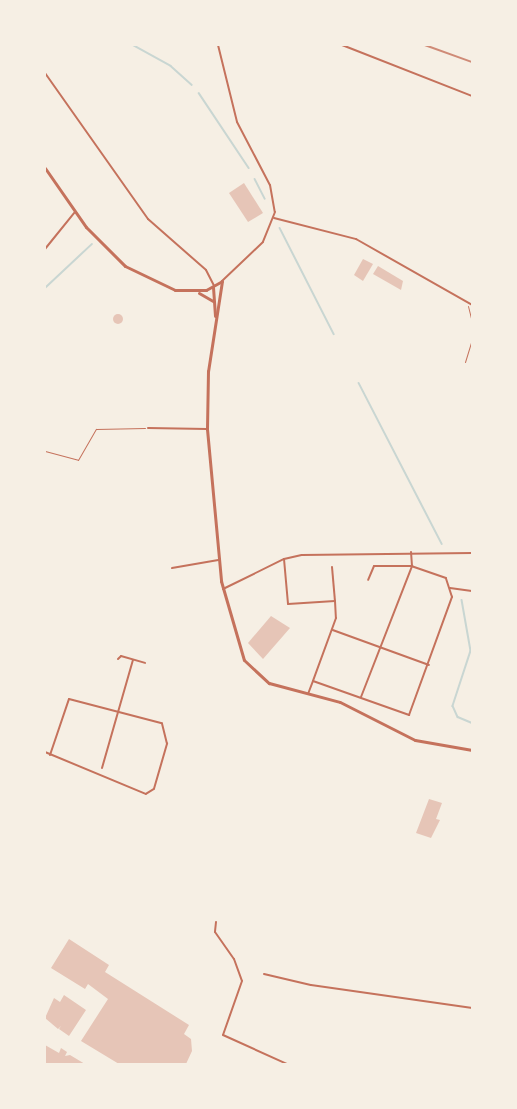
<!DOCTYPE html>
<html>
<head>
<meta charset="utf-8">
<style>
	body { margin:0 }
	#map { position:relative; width:517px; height:1109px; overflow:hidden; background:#f6efe4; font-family:Figtree,sans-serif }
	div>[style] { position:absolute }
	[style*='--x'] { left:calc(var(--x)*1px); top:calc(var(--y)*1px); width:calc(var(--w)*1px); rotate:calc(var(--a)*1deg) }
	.stream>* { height:1.5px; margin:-0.75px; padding:0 0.75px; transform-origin:0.75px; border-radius:0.75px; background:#c9d6d2 }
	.building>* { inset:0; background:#e6c5b7 }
	.round { border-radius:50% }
	.service>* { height:1px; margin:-0.5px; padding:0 0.5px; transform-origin:0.5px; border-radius:0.5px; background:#c5725c }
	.pedestrian>* { height:1.5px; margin:-0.75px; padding:0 0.75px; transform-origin:0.75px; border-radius:0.75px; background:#c5725c }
	.minor>* { height:2px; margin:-1px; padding:0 1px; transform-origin:1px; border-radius:1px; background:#c5725c }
	.tertiary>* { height:3px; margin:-1.5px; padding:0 1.5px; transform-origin:1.5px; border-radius:1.5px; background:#c5725c }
	.rail>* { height:1.5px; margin:-0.75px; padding:0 0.75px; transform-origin:0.75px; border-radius:0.75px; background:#cf8b77 }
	span { translate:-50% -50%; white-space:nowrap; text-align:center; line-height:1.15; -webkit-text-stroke:5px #f6efe4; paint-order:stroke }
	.frame { position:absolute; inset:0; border:46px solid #f6efe4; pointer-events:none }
</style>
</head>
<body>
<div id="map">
	<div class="stream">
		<div style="--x:133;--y:45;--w:43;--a:28.9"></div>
		<div style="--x:171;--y:66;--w:28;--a:42"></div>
		<div style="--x:199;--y:93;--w:90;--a:56.3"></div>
		<div style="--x:255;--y:179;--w:22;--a:63"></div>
		<div style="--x:280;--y:228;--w:119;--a:63"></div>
		<div style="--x:45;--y:288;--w:64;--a:-43.1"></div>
		<div style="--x:359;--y:383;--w:181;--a:62.7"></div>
		<div style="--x:462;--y:600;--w:52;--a:80"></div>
		<div style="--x:471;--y:651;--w:58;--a:108.1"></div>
		<div style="--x:453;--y:706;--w:12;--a:66"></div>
		<div style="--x:458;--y:717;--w:15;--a:23"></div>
	</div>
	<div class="building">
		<div style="clip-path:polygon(244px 183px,263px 213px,248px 222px,229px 193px)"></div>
		<div style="clip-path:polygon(363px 259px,373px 264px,363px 281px,354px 275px)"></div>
		<div style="clip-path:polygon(378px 266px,403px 281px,401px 290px,373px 274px)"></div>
		<div class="round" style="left:113px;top:314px;width:10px;height:10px"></div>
		<div style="clip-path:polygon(271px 616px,290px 628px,263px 659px,248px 643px)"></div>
		<div style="clip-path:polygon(429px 799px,442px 803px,436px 819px,440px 820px,431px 838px,416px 833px)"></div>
		<div style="clip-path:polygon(69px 939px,109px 965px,105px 972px,189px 1025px,184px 1034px,191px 1039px,192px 1051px,186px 1064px,119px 1064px,81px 1041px,108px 999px,88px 984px,85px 989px,51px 968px)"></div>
		<div style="clip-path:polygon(64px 995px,86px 1010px,69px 1036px,59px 1029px,61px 1026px,58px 1029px,45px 1018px,54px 998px,60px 1002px)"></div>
		<div style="clip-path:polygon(45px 1045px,59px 1053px,61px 1048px,67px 1052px,65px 1056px,70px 1055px,85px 1064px,45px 1064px)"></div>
	</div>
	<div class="service">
		<div style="--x:468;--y:306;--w:16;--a:76"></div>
		<div style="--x:465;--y:362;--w:24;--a:-73"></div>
		<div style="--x:45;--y:451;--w:34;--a:15"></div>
		<div style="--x:78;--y:460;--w:36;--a:-60"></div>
		<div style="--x:96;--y:429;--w:49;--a:-1.2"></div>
	</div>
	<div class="pedestrian">
		<div style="--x:333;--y:630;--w:102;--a:20"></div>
		<div style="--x:146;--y:794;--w:9;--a:-32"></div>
		<div style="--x:154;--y:789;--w:47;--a:-73.9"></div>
		<div style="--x:167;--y:744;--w:21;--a:-104"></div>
	</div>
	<div class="minor">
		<div style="--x:218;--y:45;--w:79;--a:76.1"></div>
		<div style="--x:237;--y:122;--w:71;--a:62.4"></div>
		<div style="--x:270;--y:185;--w:27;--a:80"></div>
		<div style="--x:275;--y:212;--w:32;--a:112"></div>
		<div style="--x:263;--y:242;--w:57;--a:136.4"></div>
		<div style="--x:342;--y:45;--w:140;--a:21.4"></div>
		<div style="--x:45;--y:73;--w:179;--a:54.8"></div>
		<div style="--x:148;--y:219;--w:77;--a:41.3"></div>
		<div style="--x:206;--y:270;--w:18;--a:63"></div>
		<div style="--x:274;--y:218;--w:85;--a:14.4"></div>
		<div style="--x:356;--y:239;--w:133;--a:29.6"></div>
		<div style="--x:45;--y:249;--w:48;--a:-51"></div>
		<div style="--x:148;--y:428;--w:59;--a:1"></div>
		<div style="--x:284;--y:559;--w:45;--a:84.9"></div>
		<div style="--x:288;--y:604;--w:47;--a:-3.7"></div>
		<div style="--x:335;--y:601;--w:17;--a:87"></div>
		<div style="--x:336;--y:618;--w:67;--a:110.1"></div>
		<div style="--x:332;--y:567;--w:34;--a:85"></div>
		<div style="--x:172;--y:568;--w:47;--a:-9.9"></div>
		<div style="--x:450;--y:588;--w:22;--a:8"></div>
		<div style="--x:223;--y:589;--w:68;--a:-26.2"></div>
		<div style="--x:284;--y:559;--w:18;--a:-13"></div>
		<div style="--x:302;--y:555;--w:170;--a:-0.7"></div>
		<div style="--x:118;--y:659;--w:4;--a:-45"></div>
		<div style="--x:121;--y:656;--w:25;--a:16"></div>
		<div style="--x:308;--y:694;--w:14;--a:-69"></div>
		<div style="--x:313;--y:681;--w:102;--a:19.5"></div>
		<div style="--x:409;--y:715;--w:126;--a:-70"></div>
		<div style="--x:452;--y:597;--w:20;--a:-108"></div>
		<div style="--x:446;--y:578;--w:36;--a:-161"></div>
		<div style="--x:412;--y:566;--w:14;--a:-94"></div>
		<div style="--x:361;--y:697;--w:141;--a:-68.7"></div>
		<div style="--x:412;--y:566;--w:38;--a:180"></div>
		<div style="--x:374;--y:566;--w:15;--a:113"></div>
		<div style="--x:45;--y:752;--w:109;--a:22.6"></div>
		<div style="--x:50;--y:755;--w:59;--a:-71.3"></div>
		<div style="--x:69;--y:699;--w:95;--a:14.6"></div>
		<div style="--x:102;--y:768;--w:112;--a:-74"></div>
		<div style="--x:216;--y:922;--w:10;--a:96"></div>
		<div style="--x:215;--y:932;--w:33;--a:55"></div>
		<div style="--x:234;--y:959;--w:23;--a:70"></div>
		<div style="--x:242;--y:981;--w:57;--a:109.4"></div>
		<div style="--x:223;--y:1035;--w:70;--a:24.4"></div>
		<div style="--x:264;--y:974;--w:48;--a:13.2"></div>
		<div style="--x:311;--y:985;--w:163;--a:8.1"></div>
	</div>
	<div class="tertiary">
		<div style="--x:45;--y:168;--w:72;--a:55.2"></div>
		<div style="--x:86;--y:227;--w:55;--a:45"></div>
		<div style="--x:125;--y:266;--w:55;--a:25.6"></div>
		<div style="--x:175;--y:290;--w:31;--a:0"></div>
		<div style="--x:206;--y:290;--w:18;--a:-29"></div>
		<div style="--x:222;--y:281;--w:91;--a:98.8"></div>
		<div style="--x:208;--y:371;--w:58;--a:91"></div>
		<div style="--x:207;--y:429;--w:153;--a:84.7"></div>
		<div style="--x:221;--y:581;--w:82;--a:73.8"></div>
		<div style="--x:244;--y:660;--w:34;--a:43"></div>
		<div style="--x:269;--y:683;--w:73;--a:15"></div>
		<div style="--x:340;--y:702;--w:84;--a:26.9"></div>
		<div style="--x:415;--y:740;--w:58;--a:10"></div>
		<div style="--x:213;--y:287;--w:29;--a:86"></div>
		<div style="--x:199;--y:293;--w:16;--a:30"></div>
	</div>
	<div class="rail">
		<div style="--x:425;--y:45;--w:50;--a:19.9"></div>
	</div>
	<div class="frame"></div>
</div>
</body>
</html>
